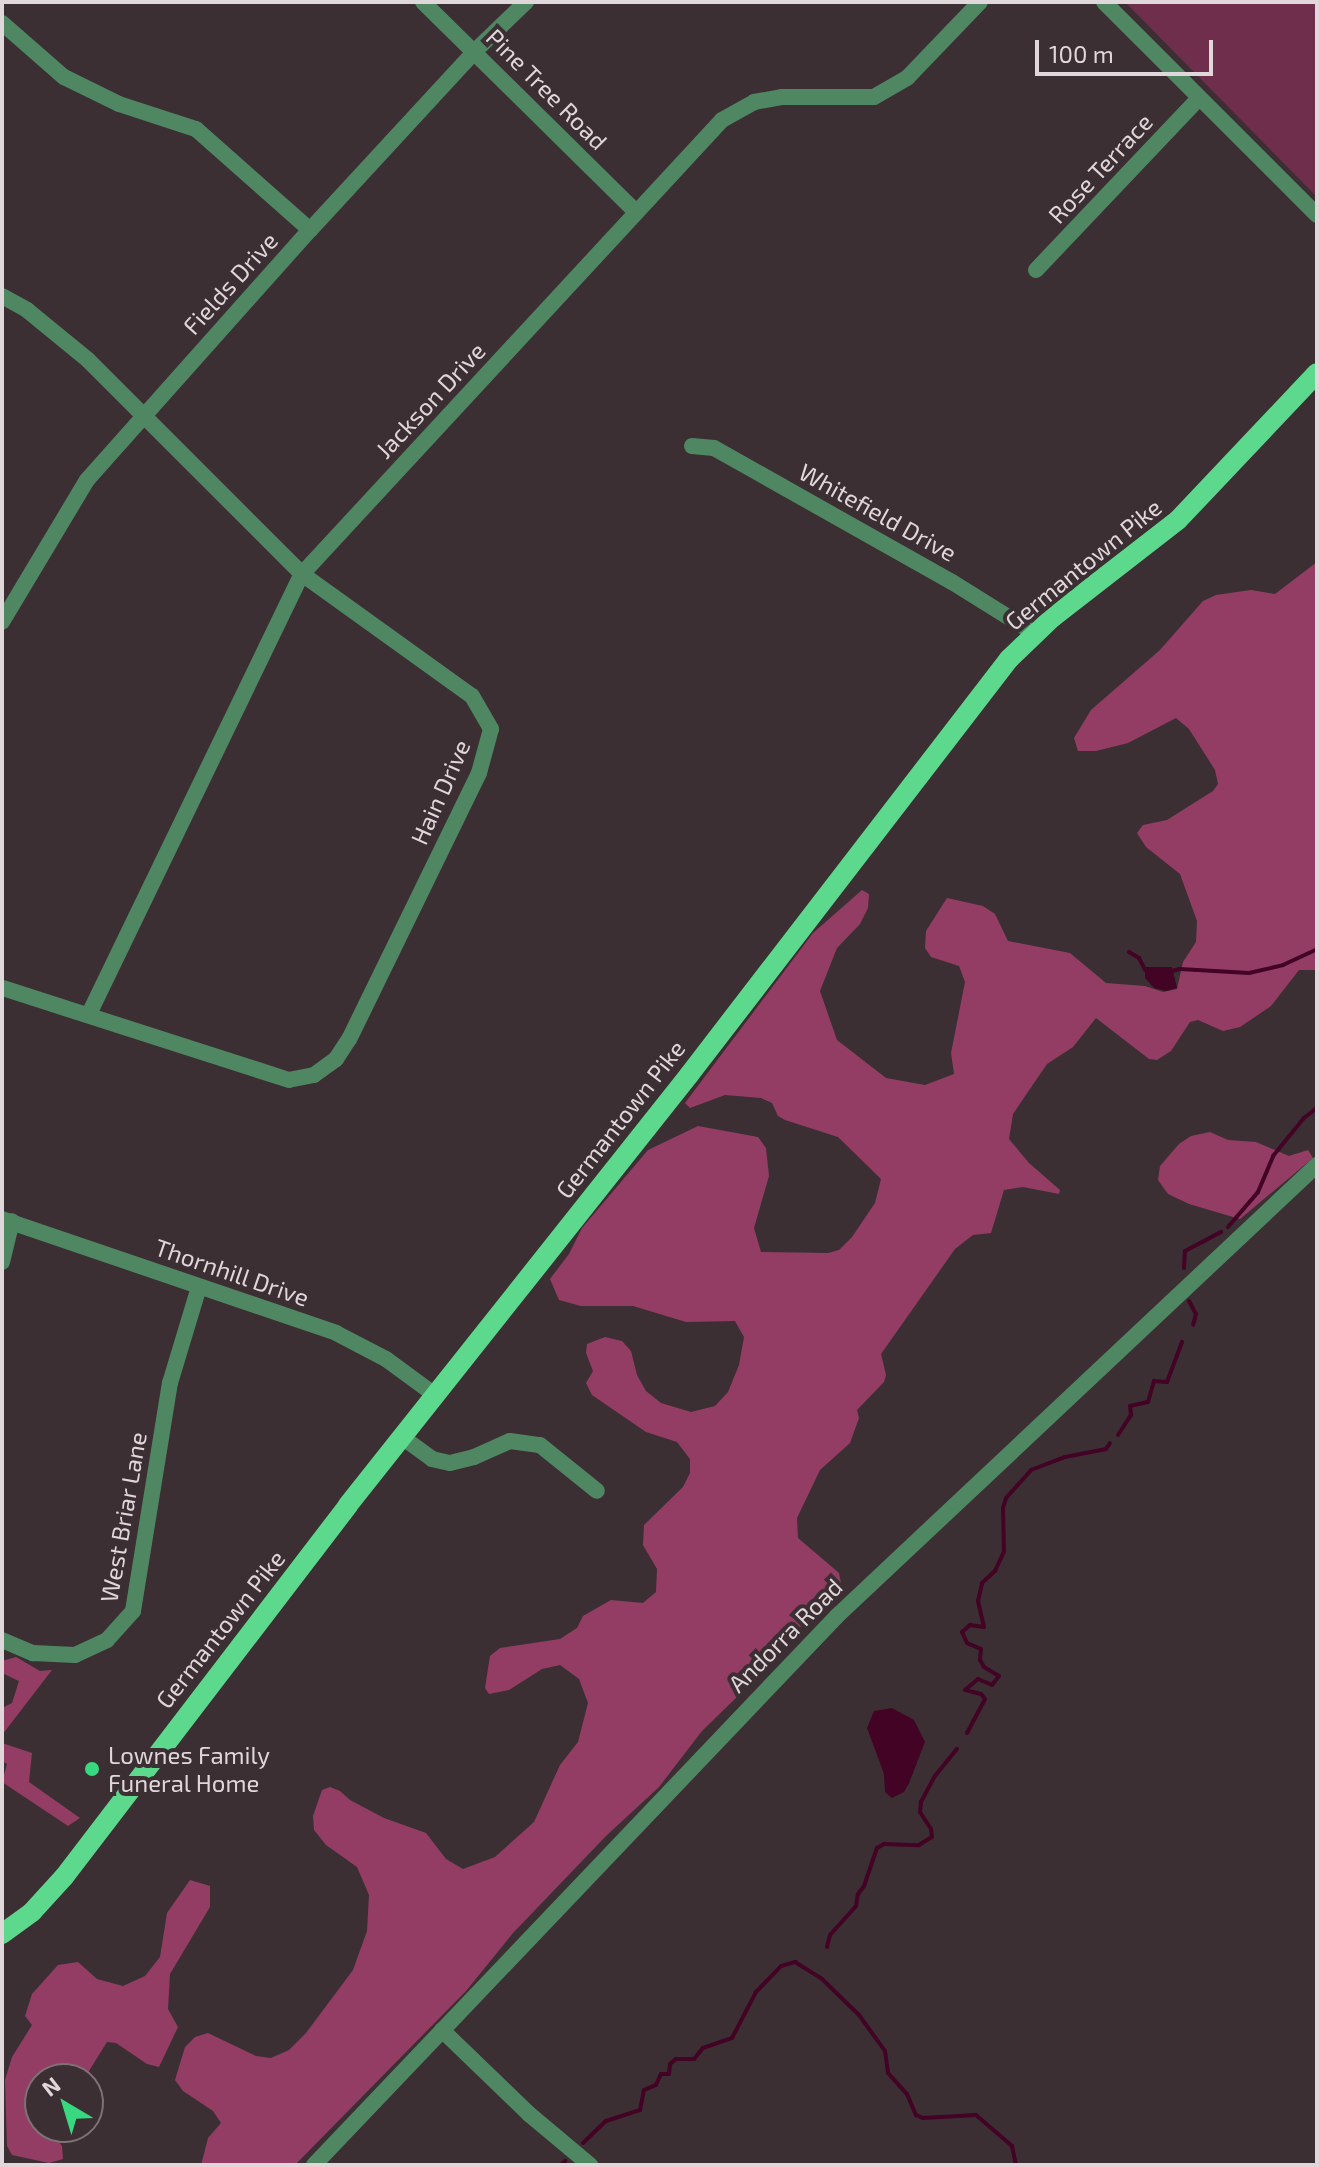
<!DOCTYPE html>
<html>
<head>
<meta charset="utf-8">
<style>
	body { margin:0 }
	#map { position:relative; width:1319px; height:2167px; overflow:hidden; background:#3c2f34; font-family:"Exo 2",sans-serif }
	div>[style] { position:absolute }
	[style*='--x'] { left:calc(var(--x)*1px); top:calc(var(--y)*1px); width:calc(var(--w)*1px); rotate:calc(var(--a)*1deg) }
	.green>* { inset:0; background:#6e2e4c }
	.forest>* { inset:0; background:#933d64 }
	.water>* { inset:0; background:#420325 }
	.stream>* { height:4px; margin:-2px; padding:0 2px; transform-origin:2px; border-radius:2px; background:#420325 }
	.minor>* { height:16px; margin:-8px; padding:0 8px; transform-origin:8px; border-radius:8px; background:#4f8762 }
	.major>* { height:20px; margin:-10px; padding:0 10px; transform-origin:10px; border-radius:10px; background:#5cd98d }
	.dots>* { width:22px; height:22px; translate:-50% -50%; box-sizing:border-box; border:4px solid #3c2f34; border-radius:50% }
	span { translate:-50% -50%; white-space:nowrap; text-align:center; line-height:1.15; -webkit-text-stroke:8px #3c2f34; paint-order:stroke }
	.street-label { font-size:24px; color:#dfd7da }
	.poi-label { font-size:24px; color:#dfd7da }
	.left { translate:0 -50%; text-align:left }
	.frame { position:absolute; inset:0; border:4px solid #dfd7da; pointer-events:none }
	.north { position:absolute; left:24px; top:2063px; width:80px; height:80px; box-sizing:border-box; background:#3c2f34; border:2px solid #7d7276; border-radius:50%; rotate:322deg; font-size:22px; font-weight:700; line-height:32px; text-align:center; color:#dfd7da }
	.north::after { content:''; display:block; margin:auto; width:28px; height:36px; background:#37d880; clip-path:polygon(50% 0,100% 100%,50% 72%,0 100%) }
	.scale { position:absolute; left:1035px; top:40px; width:178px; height:36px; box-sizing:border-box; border:4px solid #dfd7da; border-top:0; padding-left:10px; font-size:24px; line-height:28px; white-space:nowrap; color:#dfd7da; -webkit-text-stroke:6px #3c2f34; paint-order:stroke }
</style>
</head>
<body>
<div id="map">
	<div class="green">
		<div style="clip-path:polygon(1125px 2px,1317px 2px,1317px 197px)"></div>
	</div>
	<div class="forest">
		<div style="clip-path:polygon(1317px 562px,1317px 970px,1299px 970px,1271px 1006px,1240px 1027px,1223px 1031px,1198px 1020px,1190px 1022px,1171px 1051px,1157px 1060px,1149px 1059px,1096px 1018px,1073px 1047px,1047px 1064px,1013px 1114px,1009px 1139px,1029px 1163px,1060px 1190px,1059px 1194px,1023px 1187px,1004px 1190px,991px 1233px,973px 1235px,955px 1249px,881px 1354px,886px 1375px,884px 1382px,857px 1410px,859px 1418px,850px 1443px,820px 1470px,797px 1518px,798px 1538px,839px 1573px,841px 1583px,828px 1600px,753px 1673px,738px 1696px,702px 1731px,659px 1787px,606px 1836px,513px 1933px,466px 1991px,295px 2165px,201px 2165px,208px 2138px,221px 2123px,213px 2111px,183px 2091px,175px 2080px,185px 2047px,195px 2037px,208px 2033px,256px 2056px,271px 2058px,289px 2050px,306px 2033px,353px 1970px,367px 1931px,369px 1895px,357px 1867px,326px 1845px,314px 1830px,313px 1816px,322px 1790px,330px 1787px,340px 1791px,350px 1800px,384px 1818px,426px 1833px,446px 1859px,463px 1869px,495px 1857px,534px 1822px,560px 1765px,578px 1742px,588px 1703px,579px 1679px,560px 1665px,542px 1669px,509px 1690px,489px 1694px,485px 1688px,490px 1656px,500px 1648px,560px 1639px,577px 1628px,583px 1616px,611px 1600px,643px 1603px,656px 1592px,657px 1569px,643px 1545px,644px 1525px,683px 1487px,690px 1473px,690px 1459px,677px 1442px,646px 1432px,592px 1395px,586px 1383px,593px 1371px,586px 1353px,587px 1344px,605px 1337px,622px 1341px,631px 1351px,637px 1375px,646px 1391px,661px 1403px,691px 1412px,715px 1406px,728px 1392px,739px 1365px,744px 1337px,735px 1321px,686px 1322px,633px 1306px,581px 1306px,559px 1300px,550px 1279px,569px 1254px,582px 1228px,648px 1150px,698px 1126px,758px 1137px,766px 1148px,769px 1176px,754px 1228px,761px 1252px,828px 1253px,839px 1250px,852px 1237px,875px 1203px,881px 1179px,838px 1137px,785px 1120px,778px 1116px,772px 1103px,761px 1098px,725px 1095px,690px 1108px,685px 1103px,813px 933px,862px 890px,869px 894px,868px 908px,860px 924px,837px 948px,820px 991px,837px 1040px,886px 1078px,925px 1085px,954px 1074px,951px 1053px,965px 982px,959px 966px,931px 957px,925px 948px,926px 931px,947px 898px,983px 906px,995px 914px,1008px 941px,1070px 953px,1106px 983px,1145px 986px,1163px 992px,1177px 989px,1183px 962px,1196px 942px,1197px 921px,1180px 874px,1146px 847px,1137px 833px,1143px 825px,1167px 820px,1213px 791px,1218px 784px,1215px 770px,1189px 729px,1176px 718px,1128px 743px,1096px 751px,1078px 751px,1074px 738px,1091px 710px,1160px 650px,1203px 601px,1216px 595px,1251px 590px,1275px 594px)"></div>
		<div style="clip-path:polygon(1210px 1132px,1228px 1140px,1256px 1142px,1289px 1156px,1308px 1150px,1313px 1158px,1240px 1219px,1189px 1204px,1168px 1194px,1158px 1180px,1160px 1166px,1179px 1144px,1191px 1136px)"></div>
		<div style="clip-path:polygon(16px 1657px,40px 1671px,52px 1670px,2px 1735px,2px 1708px,12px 1703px,19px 1681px,2px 1673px,2px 1661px)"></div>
		<div style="clip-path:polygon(2px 1743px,32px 1753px,29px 1782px,80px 1818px,68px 1826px,2px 1782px,7px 1764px,2px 1761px)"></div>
		<div style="clip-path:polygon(190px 1880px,210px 1886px,210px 1907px,170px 1974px,168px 2009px,178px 2027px,159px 2067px,147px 2064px,116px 2043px,107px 2042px,84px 2079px,40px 2079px,40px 2127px,59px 2127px,55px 2136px,62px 2146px,63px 2159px,49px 2163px,12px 2155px,7px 2146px,5px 2080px,12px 2057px,32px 2025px,25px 2016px,32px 1994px,58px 1965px,78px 1962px,97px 1979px,123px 1986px,145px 1976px,160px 1957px,167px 1913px)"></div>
	</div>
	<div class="water">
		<div style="clip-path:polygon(1145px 967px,1172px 967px,1177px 988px,1166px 991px,1154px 988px,1145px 978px)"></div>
		<div style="clip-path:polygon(892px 1708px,914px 1720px,925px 1742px,909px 1783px,904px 1792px,892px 1798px,885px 1792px,884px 1774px,867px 1728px,874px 1711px)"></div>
	</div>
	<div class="stream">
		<div style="--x:1129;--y:952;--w:12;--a:31"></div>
		<div style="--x:1139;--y:958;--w:13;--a:63"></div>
		<div style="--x:1172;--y:971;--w:8;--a:-14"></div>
		<div style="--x:1180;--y:969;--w:69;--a:3.3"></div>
		<div style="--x:1249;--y:973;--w:35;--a:-13"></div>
		<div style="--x:1283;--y:965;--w:38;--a:-25"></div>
		<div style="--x:1228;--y:1227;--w:46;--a:-49.4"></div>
		<div style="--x:1258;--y:1192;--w:39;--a:-67"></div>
		<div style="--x:1273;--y:1156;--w:49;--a:-50.8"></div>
		<div style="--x:1304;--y:1118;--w:16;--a:-38"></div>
		<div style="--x:1184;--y:1268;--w:17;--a:-87"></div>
		<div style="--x:1185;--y:1251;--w:41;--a:-27.8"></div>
		<div style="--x:1189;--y:1301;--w:15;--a:62"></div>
		<div style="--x:1196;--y:1314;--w:11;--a:105"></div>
		<div style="--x:1118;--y:1435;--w:24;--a:-57"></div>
		<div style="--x:1131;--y:1415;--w:9;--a:-96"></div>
		<div style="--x:1130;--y:1406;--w:18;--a:-13"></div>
		<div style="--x:1148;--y:1402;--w:22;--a:-74"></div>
		<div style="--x:1154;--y:1381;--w:13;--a:4"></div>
		<div style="--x:1167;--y:1382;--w:43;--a:-69.4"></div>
		<div style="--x:967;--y:1733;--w:38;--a:-62"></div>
		<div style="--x:985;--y:1699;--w:6;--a:-129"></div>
		<div style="--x:981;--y:1694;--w:16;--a:-166"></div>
		<div style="--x:965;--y:1690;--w:17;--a:-40"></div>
		<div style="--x:978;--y:1679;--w:15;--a:23"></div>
		<div style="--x:992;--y:1685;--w:11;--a:-52"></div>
		<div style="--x:999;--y:1676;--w:17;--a:-149"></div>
		<div style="--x:984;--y:1667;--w:8;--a:-120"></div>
		<div style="--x:980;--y:1660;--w:11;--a:-85"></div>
		<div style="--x:981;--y:1649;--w:15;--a:-157"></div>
		<div style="--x:967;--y:1643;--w:12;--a:-114"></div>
		<div style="--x:962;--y:1632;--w:11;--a:-41"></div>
		<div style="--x:970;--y:1625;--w:14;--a:8"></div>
		<div style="--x:984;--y:1627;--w:27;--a:-103"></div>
		<div style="--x:978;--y:1601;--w:18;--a:-77"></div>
		<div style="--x:982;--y:1583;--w:18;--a:-43"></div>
		<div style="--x:995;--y:1571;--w:21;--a:-65"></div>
		<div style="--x:1004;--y:1552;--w:44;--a:-91.3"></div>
		<div style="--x:1003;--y:1508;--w:10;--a:-73"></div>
		<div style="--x:1006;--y:1498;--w:38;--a:-48"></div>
		<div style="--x:1031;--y:1470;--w:36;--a:-21"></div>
		<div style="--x:1065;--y:1457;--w:42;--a:-11"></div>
		<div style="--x:1106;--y:1449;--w:7;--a:-56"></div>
		<div style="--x:827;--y:1947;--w:12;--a:-76"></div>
		<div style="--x:830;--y:1935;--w:39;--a:-48"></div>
		<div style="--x:856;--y:1906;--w:12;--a:-81"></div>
		<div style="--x:858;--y:1894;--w:10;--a:-53"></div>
		<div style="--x:864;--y:1886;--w:40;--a:-71.1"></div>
		<div style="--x:877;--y:1848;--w:8;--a:-30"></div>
		<div style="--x:884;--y:1844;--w:35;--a:2"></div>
		<div style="--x:919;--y:1845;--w:15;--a:-32"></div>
		<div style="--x:932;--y:1837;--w:8;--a:-97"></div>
		<div style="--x:931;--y:1829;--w:20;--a:-123"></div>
		<div style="--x:920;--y:1812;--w:10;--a:-84"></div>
		<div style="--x:921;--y:1802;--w:30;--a:-62"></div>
		<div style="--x:935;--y:1776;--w:35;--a:-51"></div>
		<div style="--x:583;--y:2143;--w:32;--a:-44"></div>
		<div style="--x:606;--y:2121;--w:36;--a:-18"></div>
		<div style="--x:640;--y:2110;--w:20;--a:-79"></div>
		<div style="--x:644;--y:2090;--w:13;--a:-23"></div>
		<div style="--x:656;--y:2085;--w:12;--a:-66"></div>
		<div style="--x:661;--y:2074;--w:8;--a:0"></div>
		<div style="--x:669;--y:2074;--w:10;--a:-84"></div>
		<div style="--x:670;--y:2064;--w:8;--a:-40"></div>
		<div style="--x:676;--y:2059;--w:18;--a:0"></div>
		<div style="--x:694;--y:2059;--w:14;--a:-51"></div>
		<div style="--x:703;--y:2048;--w:31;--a:-19"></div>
		<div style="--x:732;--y:2038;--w:52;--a:-62.4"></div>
		<div style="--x:756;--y:1992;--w:36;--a:-46"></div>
		<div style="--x:781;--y:1966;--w:15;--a:-16"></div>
		<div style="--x:795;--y:1962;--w:31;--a:32"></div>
		<div style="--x:821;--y:1978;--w:53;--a:44.2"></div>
		<div style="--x:859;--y:2015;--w:44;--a:54.2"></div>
		<div style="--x:885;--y:2051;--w:22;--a:82"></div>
		<div style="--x:888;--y:2073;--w:28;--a:48"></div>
		<div style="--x:907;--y:2094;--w:23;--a:67"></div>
		<div style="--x:916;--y:2115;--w:8;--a:23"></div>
		<div style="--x:923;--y:2118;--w:53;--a:-3.2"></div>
		<div style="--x:976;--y:2115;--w:48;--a:40.7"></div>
		<div style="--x:1012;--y:2146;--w:19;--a:78"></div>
		<div style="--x:561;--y:2165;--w:6;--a:-45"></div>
	</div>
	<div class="minor">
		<div style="--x:423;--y:2;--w:298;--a:44.6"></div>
		<div style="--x:1104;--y:2;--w:301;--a:45"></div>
		<div style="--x:2;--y:23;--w:82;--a:41.1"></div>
		<div style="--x:64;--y:77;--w:61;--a:26.1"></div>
		<div style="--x:119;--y:104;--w:81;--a:18"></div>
		<div style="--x:196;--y:129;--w:152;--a:41.5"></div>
		<div style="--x:1036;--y:270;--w:237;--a:-46.5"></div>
		<div style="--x:2;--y:296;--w:29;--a:29"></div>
		<div style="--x:27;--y:310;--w:79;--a:39.3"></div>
		<div style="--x:88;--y:360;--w:303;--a:45"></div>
		<div style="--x:302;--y:574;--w:209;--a:35.7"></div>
		<div style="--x:472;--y:696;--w:38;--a:60"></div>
		<div style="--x:491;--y:729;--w:46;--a:105.3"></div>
		<div style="--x:479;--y:773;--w:296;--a:116"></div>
		<div style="--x:349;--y:1039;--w:24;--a:123"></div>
		<div style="--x:336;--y:1059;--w:27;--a:144"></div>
		<div style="--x:314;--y:1075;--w:25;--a:169"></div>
		<div style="--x:289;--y:1080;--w:301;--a:-162.2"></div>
		<div style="--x:692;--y:446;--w:22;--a:5"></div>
		<div style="--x:714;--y:448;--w:273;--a:29.4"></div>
		<div style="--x:952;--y:582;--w:97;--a:31.9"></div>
		<div style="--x:2;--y:622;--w:165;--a:-59.1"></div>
		<div style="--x:87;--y:480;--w:335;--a:-48.3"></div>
		<div style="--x:310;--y:230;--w:243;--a:-47.3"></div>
		<div style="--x:475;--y:51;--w:71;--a:-43.9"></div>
		<div style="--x:89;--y:1014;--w:489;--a:-64.2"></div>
		<div style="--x:302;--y:574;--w:618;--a:-47.23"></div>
		<div style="--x:722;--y:120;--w:37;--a:-29"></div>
		<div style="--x:754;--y:102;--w:28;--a:-10"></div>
		<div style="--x:782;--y:97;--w:92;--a:0"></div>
		<div style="--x:874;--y:97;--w:39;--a:-30"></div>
		<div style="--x:908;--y:77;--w:104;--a:-46.2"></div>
		<div style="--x:2;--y:1219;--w:353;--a:18.8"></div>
		<div style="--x:336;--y:1333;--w:56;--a:27.5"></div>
		<div style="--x:386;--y:1359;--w:61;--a:36.3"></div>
		<div style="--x:2;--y:1262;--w:42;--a:-76.3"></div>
		<div style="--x:402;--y:1437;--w:37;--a:36"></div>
		<div style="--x:432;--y:1459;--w:18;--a:13"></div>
		<div style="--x:450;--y:1463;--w:25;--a:-14"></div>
		<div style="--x:474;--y:1457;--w:39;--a:-24"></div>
		<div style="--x:510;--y:1441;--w:30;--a:8"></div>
		<div style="--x:540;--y:1445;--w:73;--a:38.9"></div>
		<div style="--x:2;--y:1640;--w:34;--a:23"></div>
		<div style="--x:33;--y:1653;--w:42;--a:2.7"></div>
		<div style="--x:75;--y:1655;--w:35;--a:-25"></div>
		<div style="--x:107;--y:1640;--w:39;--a:-48"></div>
		<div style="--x:133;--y:1611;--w:231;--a:-80.8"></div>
		<div style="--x:170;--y:1383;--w:100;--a:-73.2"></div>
		<div style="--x:442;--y:2030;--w:121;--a:44"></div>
		<div style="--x:529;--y:2114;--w:80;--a:39.9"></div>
		<div style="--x:314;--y:2165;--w:758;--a:-46.39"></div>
		<div style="--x:837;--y:1616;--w:659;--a:-43.22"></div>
	</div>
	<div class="major">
		<div style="--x:2;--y:1934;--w:37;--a:-36"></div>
		<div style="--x:32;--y:1912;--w:47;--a:-47.6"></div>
		<div style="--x:64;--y:1877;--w:468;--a:-52.6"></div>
		<div style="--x:348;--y:1505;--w:549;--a:-51.58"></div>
		<div style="--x:689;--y:1075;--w:525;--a:-52.43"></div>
		<div style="--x:1009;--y:659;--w:61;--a:-43.7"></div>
		<div style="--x:1053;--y:617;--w:158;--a:-37.8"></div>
		<div style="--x:1178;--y:520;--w:202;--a:-46.6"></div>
	</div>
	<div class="dots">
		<div style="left:92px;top:1769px;background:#37d880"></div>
	</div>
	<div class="street-label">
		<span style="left:547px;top:89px;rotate:45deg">Pine Tree Road</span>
		<span style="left:1100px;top:168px;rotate:-47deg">Rose Terrace</span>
		<span style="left:230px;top:283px;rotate:-48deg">Fields Drive</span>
		<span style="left:430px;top:400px;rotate:-47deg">Jackson Drive</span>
		<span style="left:878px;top:512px;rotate:29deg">Whitefield Drive</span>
		<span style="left:1083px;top:564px;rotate:-39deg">Germantown Pike</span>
		<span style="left:440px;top:792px;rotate:-66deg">Hain Drive</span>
		<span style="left:620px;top:1119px;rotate:-52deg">Germantown Pike</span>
		<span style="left:232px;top:1272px;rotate:19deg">Thornhill Drive</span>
		<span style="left:123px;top:1517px;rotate:-80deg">West Briar Lane</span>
		<span style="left:220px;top:1629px;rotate:-52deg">Germantown Pike</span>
		<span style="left:785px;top:1635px;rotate:-45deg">Andorra Road</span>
	</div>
	<div class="poi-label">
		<span class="left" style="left:108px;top:1769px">Lownes Family<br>Funeral Home</span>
	</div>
	<div class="frame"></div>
	<div class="north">N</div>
	<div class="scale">100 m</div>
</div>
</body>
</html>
